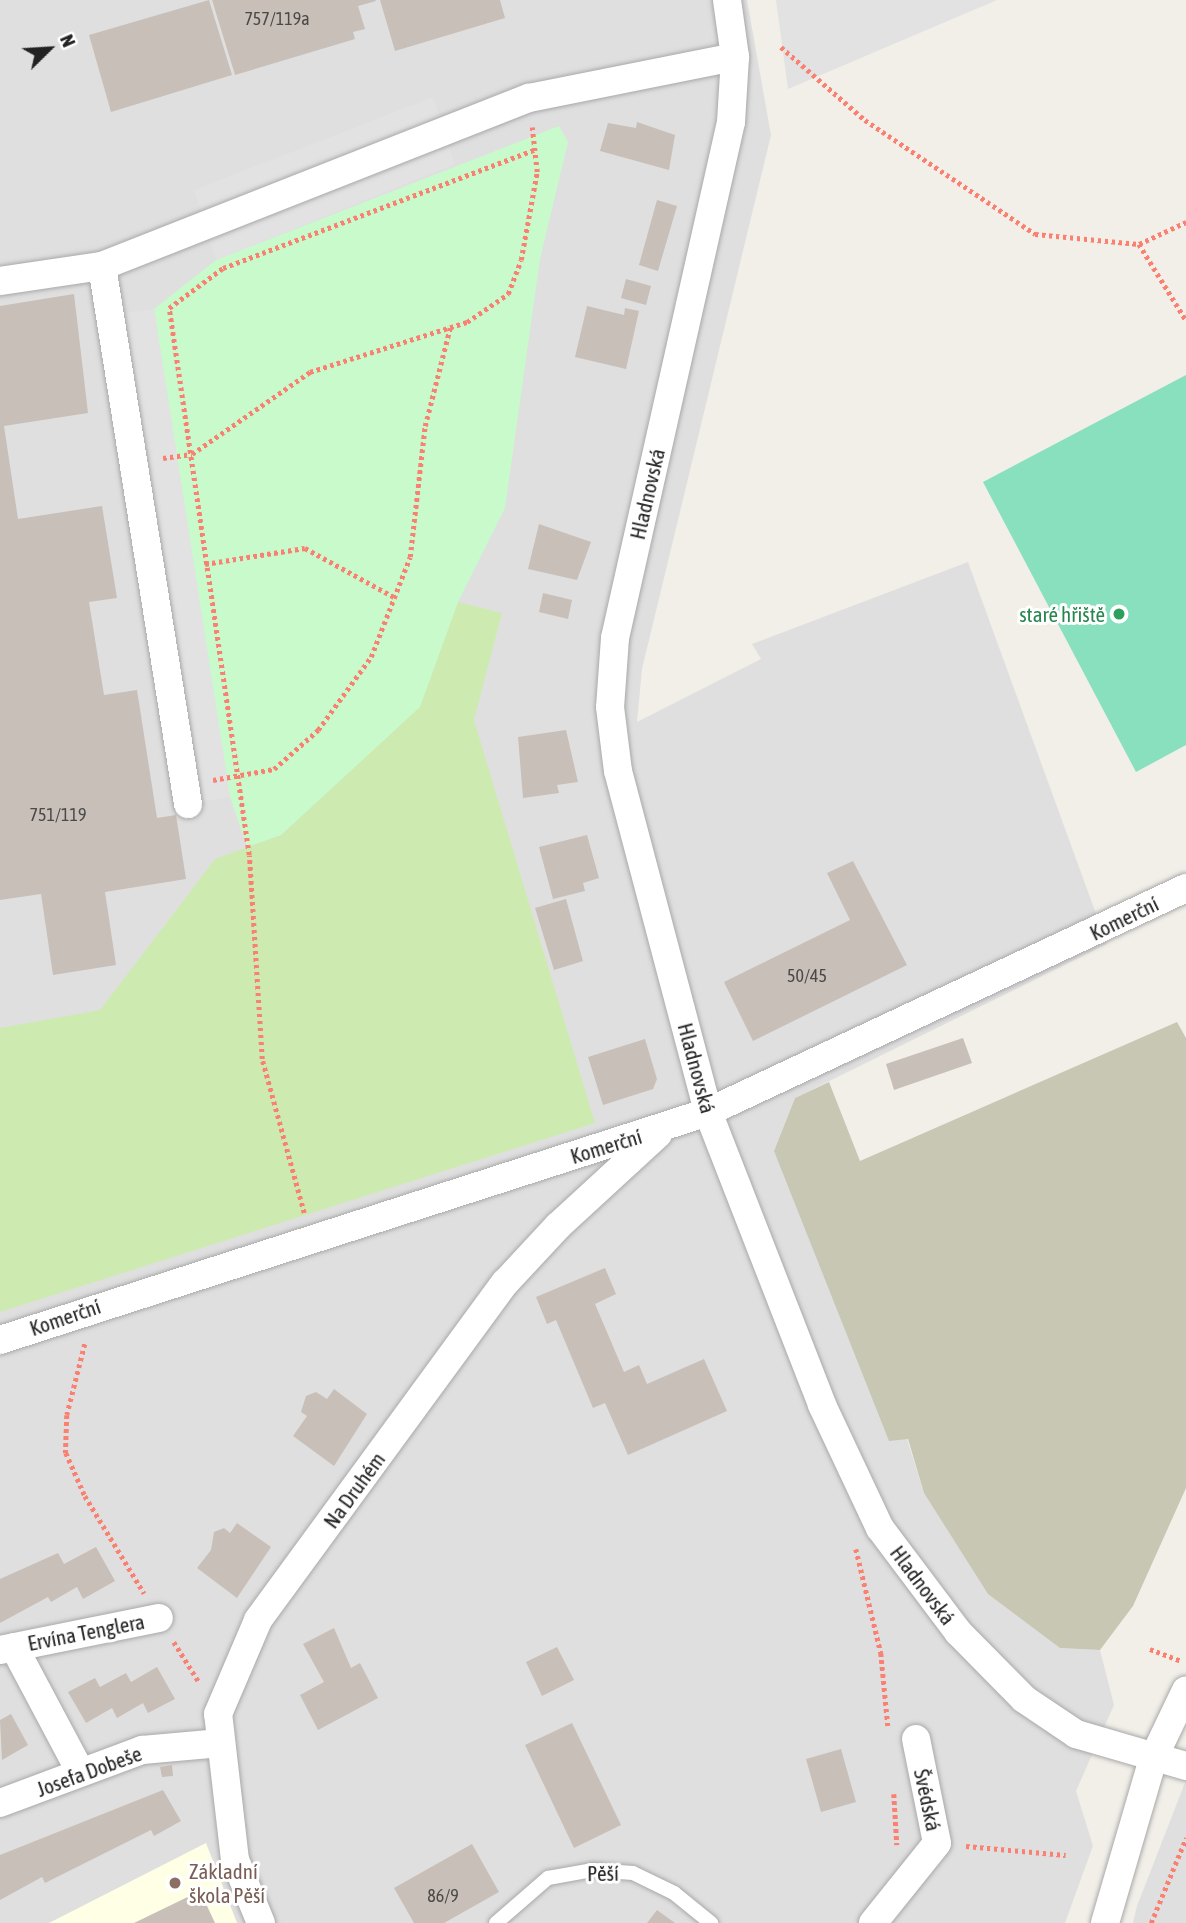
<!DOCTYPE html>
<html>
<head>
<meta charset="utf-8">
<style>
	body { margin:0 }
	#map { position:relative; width:1186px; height:1923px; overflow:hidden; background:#f2efe9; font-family:"Asap Condensed",sans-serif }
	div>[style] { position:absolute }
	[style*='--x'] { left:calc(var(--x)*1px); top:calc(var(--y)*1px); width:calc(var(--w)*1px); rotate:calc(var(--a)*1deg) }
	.residential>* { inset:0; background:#e0dfdf }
	.education>* { inset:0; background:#ffffe5 }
	.construction>* { inset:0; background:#c7c7b4 }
	.grass>* { inset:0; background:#cdebb0 }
	.park>* { inset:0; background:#c8facc }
	.pitch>* { inset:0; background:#88e0be }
	.parking>* { inset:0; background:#e2e2e2 }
	.building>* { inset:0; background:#c7bfb8 }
	.path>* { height:4.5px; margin-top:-2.25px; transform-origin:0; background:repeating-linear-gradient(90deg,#fa8072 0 3.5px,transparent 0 7px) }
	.roads { filter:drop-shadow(0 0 2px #a9a9a9) drop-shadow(0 0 2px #a9a9a9) }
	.lane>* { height:14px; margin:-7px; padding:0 7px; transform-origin:7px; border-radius:7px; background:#fff }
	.street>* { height:28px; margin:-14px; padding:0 14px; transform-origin:14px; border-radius:14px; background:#fff }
	.dots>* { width:19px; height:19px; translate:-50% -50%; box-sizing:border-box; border:4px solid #fff; border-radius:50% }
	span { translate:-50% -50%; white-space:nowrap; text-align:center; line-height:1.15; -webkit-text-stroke:6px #fff; paint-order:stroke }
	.number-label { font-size:18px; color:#4b4948 }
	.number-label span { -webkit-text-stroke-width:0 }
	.street-label { font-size:21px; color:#222 }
	.leisure-label { font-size:21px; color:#27864d }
	.right { translate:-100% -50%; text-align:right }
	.education-label { font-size:21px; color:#785e54 }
	.left { translate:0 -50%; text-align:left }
	.north { position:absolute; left:14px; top:14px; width:70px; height:70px; -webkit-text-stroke:5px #fff; paint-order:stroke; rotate:66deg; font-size:19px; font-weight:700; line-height:28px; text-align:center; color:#222 }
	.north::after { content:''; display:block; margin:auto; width:24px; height:32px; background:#222; clip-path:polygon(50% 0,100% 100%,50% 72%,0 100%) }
</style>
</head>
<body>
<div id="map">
	<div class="residential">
		<div style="clip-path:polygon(0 0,747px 0,771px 135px,642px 669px,637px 722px,761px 659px,752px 644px,968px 562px,1107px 944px,795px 1098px,774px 1151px,907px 1439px,924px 1493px,1060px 1648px,1100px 1650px,1114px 1705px,1076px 1791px,1093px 1846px,1065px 1923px,0 1923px)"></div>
		<div style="clip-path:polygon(1186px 1780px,1186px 1923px,1133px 1923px,1137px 1906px)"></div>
	</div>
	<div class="education">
		<div style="clip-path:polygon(206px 1843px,237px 1923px,49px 1923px)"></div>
	</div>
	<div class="construction">
		<div style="clip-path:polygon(1177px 1022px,1186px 1038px,1186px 1488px,1133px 1606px,1100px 1650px,1060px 1648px,988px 1594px,924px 1493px,908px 1439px,889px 1441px,774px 1151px,795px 1098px,829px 1082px,860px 1161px)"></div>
	</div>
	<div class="grass">
		<div style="clip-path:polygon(458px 602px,502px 613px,474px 720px,595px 1123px,0 1312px,0 1028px,100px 1010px,215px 859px,281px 835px,419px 707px)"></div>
	</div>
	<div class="park">
		<div style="clip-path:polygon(559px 126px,568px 142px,540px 259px,505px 508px,458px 602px,420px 707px,281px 835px,247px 847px,230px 797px,154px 309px,216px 260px)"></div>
	</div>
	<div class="pitch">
		<div style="clip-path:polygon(1186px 375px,1186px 745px,1136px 772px,983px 482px)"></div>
	</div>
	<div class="parking">
		<div style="clip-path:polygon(776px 0,997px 0,788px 89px)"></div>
		<div style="clip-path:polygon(433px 97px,455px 164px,216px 260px,194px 190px)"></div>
		<div style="clip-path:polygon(154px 309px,230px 797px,188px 804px,111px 315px)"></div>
	</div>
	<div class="building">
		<div style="clip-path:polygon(209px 0,232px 75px,111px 112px,89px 35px)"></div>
		<div style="clip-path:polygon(212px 0,375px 0,376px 1px,358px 6px,365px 29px,353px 32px,355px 39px,235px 75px)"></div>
		<div style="clip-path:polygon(380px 0,500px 0,505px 18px,395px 51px)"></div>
		<div style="clip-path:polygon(637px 122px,675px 135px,669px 170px,600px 151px,608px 123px,636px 128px)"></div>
		<div style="clip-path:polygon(657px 200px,677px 206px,658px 271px,639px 265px)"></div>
		<div style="clip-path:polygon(626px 279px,651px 286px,646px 305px,621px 298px)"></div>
		<div style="clip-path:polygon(74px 294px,88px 413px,4px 426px,18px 519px,102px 506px,117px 598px,89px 602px,104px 695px,137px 690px,157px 818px,176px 815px,186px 879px,105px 892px,116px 965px,53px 975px,41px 894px,0 900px,0 306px)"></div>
		<div style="clip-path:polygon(587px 306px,624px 315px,625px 308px,639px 311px,626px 369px,575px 357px)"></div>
		<div style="clip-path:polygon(539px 524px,591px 542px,577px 580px,528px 569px)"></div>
		<div style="clip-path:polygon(543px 593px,572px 600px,568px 619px,539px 612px)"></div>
		<div style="clip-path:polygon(566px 730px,578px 782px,557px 785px,559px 793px,523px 798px,518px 737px)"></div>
		<div style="clip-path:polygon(587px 835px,599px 878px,583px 883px,585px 891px,553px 899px,539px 847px)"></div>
		<div style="clip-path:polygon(853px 861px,907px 965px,753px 1041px,724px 982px,850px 920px,827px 873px)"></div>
		<div style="clip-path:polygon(566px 899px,583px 961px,554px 970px,535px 908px)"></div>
		<div style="clip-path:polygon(963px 1038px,972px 1063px,894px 1090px,886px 1064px)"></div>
		<div style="clip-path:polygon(645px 1039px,657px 1079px,653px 1089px,603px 1105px,588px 1057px)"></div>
		<div style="clip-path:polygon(605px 1268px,616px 1294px,595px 1304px,624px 1372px,639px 1365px,647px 1384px,704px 1359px,727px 1411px,628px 1455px,605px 1403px,593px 1408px,556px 1320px,547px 1324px,536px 1297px)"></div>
		<div style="clip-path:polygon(334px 1389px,367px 1414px,334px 1466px,293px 1436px,307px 1416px,301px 1412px,306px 1396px,316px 1392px,327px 1399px)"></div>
		<div style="clip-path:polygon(237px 1523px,271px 1547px,237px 1598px,197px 1568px,211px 1550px,214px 1532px,224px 1528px,230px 1533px)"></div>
		<div style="clip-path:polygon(96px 1547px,115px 1581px,83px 1599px,77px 1587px,51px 1602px,48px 1597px,0 1623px,0 1579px,58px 1553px,64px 1564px)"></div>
		<div style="clip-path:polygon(334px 1628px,351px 1668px,360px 1663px,378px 1698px,318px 1730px,300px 1695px,324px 1682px,303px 1644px)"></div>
		<div style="clip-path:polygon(557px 1647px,574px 1680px,542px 1696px,526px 1662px)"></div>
		<div style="clip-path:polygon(157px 1667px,175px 1699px,148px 1713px,143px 1703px,117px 1718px,112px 1708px,86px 1723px,68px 1692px,95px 1678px,100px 1687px,126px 1673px,131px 1682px)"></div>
		<div style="clip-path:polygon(11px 1714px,28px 1745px,2px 1760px,0 1720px)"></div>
		<div style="clip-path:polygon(572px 1723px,621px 1825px,574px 1848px,525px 1745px)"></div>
		<div style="clip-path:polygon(841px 1749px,856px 1802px,821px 1812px,806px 1759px)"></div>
		<div style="clip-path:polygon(172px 1765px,173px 1776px,162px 1777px,160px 1767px)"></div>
		<div style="clip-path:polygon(163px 1790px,181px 1821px,154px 1836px,151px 1830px,45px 1883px,42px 1877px,0 1900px,0 1855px)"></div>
		<div style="clip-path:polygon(472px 1844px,499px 1892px,444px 1923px,414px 1923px,394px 1888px)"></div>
		<div style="clip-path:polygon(200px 1891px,215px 1923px,134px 1923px)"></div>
		<div style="clip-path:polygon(657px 1910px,675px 1923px,647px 1923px)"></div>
	</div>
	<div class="path">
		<div style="--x:781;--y:47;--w:111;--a:41"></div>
		<div style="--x:865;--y:120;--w:205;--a:33.8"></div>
		<div style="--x:1035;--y:234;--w:104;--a:5.5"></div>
		<div style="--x:1139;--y:244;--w:52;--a:-25.1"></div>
		<div style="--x:1139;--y:244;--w:89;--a:58.3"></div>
		<div style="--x:163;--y:458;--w:29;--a:-8"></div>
		<div style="--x:192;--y:454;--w:144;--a:-34.8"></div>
		<div style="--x:310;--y:372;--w:165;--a:-17.7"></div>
		<div style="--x:467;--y:322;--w:50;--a:-34.3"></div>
		<div style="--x:508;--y:294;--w:36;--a:-69"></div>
		<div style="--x:521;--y:260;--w:89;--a:-79.7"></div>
		<div style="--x:537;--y:172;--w:45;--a:-96.3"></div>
		<div style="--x:205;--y:564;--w:101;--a:-9.1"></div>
		<div style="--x:305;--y:548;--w:102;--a:28.8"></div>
		<div style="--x:213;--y:780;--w:62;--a:-10.2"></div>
		<div style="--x:274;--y:769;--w:59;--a:-41.6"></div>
		<div style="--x:318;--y:730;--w:90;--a:-54"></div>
		<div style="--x:371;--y:657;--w:107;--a:-68.7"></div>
		<div style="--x:410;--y:557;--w:132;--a:-83.5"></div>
		<div style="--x:425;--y:426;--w:101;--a:-75.7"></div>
		<div style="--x:304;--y:1213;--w:160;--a:-105.3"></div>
		<div style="--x:262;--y:1059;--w:204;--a:-93.6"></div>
		<div style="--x:249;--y:855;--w:553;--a:-98.32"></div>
		<div style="--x:169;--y:308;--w:67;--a:-36.5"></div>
		<div style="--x:223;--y:268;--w:333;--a:-20.8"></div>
		<div style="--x:85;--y:1344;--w:73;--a:104.2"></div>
		<div style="--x:67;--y:1415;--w:38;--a:92"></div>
		<div style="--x:66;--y:1453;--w:47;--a:66.2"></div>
		<div style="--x:85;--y:1496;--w:114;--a:58.7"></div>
		<div style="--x:856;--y:1549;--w:107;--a:76.5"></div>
		<div style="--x:881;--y:1653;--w:73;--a:84.5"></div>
		<div style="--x:174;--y:1642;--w:47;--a:58"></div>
		<div style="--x:1150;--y:1649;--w:34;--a:21"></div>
		<div style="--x:894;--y:1794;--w:51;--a:86.6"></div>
		<div style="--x:966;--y:1846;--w:100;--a:5.1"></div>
		<div style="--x:1151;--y:1923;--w:92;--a:-67.6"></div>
	</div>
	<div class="roads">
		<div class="lane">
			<div style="--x:496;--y:1923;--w:69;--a:-40.9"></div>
			<div style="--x:548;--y:1878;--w:46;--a:-10.1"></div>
			<div style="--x:593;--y:1870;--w:40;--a:4.3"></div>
			<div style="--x:633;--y:1873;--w:46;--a:26"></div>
			<div style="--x:674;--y:1893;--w:48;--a:39"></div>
		</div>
		<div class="street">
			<div style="--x:727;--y:0;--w:58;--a:82"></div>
			<div style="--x:735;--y:57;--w:65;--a:93.5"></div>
			<div style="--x:731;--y:122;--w:529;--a:102.67"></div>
			<div style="--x:615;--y:638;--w:69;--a:94.1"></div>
			<div style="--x:610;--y:707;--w:64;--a:82.9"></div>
			<div style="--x:618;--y:771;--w:353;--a:75.2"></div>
			<div style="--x:708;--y:1112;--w:314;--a:68.7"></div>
			<div style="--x:822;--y:1405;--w:136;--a:64.8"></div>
			<div style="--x:880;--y:1528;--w:130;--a:53.1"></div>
			<div style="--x:958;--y:1632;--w:94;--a:45.4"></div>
			<div style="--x:1024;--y:1699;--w:63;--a:33.9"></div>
			<div style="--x:1076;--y:1734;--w:115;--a:16.2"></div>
			<div style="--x:102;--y:266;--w:545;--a:80.92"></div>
			<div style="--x:0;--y:281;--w:103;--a:-8.4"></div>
			<div style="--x:102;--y:266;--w:459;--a:-21.5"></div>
			<div style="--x:529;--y:98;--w:210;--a:-11.3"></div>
			<div style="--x:0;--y:1340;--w:744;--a:-17.85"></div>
			<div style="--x:708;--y:1112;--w:528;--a:-25.11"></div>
			<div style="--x:14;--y:1647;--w:140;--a:62"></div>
			<div style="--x:0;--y:1650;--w:162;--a:-11.4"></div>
			<div style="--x:0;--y:1803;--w:152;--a:-20.5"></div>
			<div style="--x:142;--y:1750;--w:79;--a:-5.1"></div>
			<div style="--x:261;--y:1923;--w:68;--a:-112.4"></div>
			<div style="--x:235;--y:1860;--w:147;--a:-96.6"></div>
			<div style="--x:218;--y:1714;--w:102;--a:-66.9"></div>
			<div style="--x:258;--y:1620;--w:418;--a:-53.8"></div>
			<div style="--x:505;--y:1283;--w:78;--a:-47.1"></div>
			<div style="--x:558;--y:1226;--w:136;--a:-42.6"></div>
			<div style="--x:873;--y:1923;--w:102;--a:-51.3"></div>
			<div style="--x:937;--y:1843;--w:106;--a:-101.4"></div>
			<div style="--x:1105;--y:1923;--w:171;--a:-73.7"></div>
			<div style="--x:1153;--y:1759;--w:76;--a:-64.4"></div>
		</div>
	</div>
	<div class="dots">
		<div style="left:1119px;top:614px;background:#2e9e5b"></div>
		<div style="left:175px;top:1883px;background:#8d6e63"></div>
	</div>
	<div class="number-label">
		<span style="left:277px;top:19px">757/119a</span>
		<span style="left:58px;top:815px">751/119</span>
		<span style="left:807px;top:976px">50/45</span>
		<span style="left:443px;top:1896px">86/9</span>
	</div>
	<div class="street-label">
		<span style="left:647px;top:494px;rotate:-77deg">Hladnovská</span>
		<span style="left:1124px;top:918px;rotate:-26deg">Komerční</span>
		<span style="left:697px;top:1068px;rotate:75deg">Hladnovská</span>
		<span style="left:606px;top:1146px;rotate:-17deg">Komerční</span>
		<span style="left:65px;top:1317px;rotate:-19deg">Komerční</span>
		<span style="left:354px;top:1490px;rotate:-54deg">Na Druhém</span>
		<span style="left:923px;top:1585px;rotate:53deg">Hladnovská</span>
		<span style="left:86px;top:1632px;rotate:-11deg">Ervína Tenglera</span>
		<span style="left:89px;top:1771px;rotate:-20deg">Josefa Dobeše</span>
		<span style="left:928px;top:1800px;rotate:78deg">Švédská</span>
		<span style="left:603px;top:1873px;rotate:-1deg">Pěší</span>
	</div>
	<div class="leisure-label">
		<span class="right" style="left:1105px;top:614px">staré hřiště</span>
	</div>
	<div class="education-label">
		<span class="left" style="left:189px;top:1883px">Základní<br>škola Pěší</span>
	</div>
	<div class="north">N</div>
</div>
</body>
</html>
